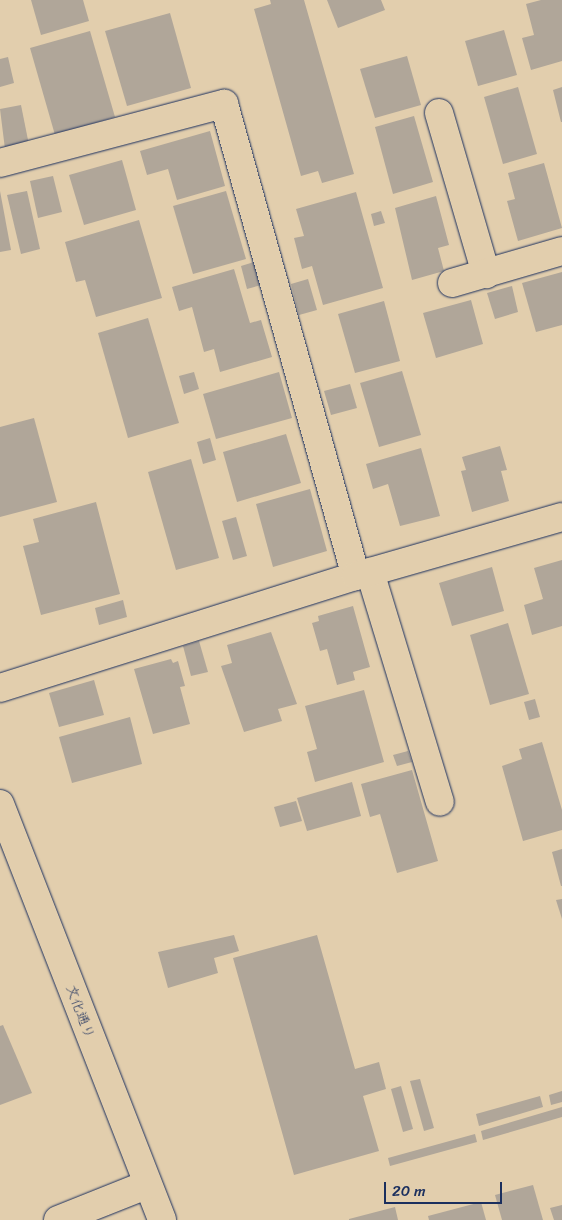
<!DOCTYPE html>
<html>
<head>
<meta charset="utf-8">
<style>
	body { margin:0 }
	#map { position:relative; width:562px; height:1220px; overflow:hidden; background:#e2cead; font-family:Sriracha,"Klee One",sans-serif }
	div>[style] { position:absolute }
	[style*='--x'] { left:calc(var(--x)*1px); top:calc(var(--y)*1px); width:calc(var(--w)*1px); rotate:calc(var(--a)*1deg) }
	.building>* { inset:0; background:#b0a699 }
	.roads { filter:drop-shadow(0 0 1px #1b2f5e) drop-shadow(0 0 1px #1b2f5e) }
	.minor>* { height:28px; margin:-14px; padding:0 14px; transform-origin:14px; border-radius:14px; background:#e2cead }
	span { translate:-50% -50%; white-space:nowrap; text-align:center; line-height:1.15; -webkit-text-stroke:5px #e2cead; paint-order:stroke }
	.street-label { font-size:14px; color:#1b2f5e }
	.scale { position:absolute; left:384px; top:1182px; width:118px; height:22px; box-sizing:border-box; border:2px solid #1b2f5e; border-top:0; padding-left:6px; font-size:15px; line-height:18px; white-space:nowrap; color:#1b2f5e; -webkit-text-stroke:4px #e2cead; paint-order:stroke }
</style>
</head>
<body>
<div id="map">
	<div class="building">
		<div style="clip-path:polygon(31px 0,83px 0,89px 21px,41px 35px)"></div>
		<div style="clip-path:polygon(270px 0,304px 0,354px 174px,322px 183px,318px 171px,301px 176px,254px 9px,271px 4px)"></div>
		<div style="clip-path:polygon(327px 0,381px 0,385px 10px,338px 28px)"></div>
		<div style="clip-path:polygon(541px 0,562px 0,562px 61px,531px 70px,522px 38px,534px 35px,526px 4px)"></div>
		<div style="clip-path:polygon(170px 13px,191px 88px,127px 106px,105px 31px)"></div>
		<div style="clip-path:polygon(504px 30px,517px 75px,478px 86px,465px 41px)"></div>
		<div style="clip-path:polygon(90px 31px,115px 117px,55px 135px,30px 48px)"></div>
		<div style="clip-path:polygon(407px 56px,421px 105px,375px 118px,360px 69px)"></div>
		<div style="clip-path:polygon(8px 57px,14px 83px,0 87px,0 59px)"></div>
		<div style="clip-path:polygon(518px 87px,537px 154px,503px 164px,484px 97px)"></div>
		<div style="clip-path:polygon(562px 87px,562px 122px,561px 122px,553px 90px)"></div>
		<div style="clip-path:polygon(21px 105px,29px 145px,5px 149px,0 109px)"></div>
		<div style="clip-path:polygon(414px 116px,433px 182px,393px 194px,375px 127px)"></div>
		<div style="clip-path:polygon(210px 131px,225px 186px,177px 200px,168px 169px,147px 175px,140px 151px)"></div>
		<div style="clip-path:polygon(122px 160px,136px 210px,84px 225px,69px 175px)"></div>
		<div style="clip-path:polygon(544px 163px,562px 228px,518px 241px,507px 201px,515px 199px,508px 173px)"></div>
		<div style="clip-path:polygon(53px 176px,62px 212px,38px 218px,30px 181px)"></div>
		<div style="clip-path:polygon(0 191px,11px 250px,0 252px)"></div>
		<div style="clip-path:polygon(27px 191px,40px 249px,21px 254px,7px 195px)"></div>
		<div style="clip-path:polygon(226px 191px,246px 259px,193px 274px,173px 206px)"></div>
		<div style="clip-path:polygon(356px 192px,383px 288px,323px 305px,312px 266px,302px 269px,294px 238px,304px 236px,296px 209px)"></div>
		<div style="clip-path:polygon(436px 196px,449px 245px,438px 248px,444px 271px,412px 280px,395px 208px)"></div>
		<div style="clip-path:polygon(381px 211px,385px 223px,374px 226px,371px 214px)"></div>
		<div style="clip-path:polygon(139px 220px,162px 298px,96px 317px,85px 280px,76px 282px,65px 242px)"></div>
		<div style="clip-path:polygon(254px 262px,261px 285px,247px 289px,241px 266px)"></div>
		<div style="clip-path:polygon(234px 269px,250px 323px,261px 320px,272px 357px,220px 372px,214px 349px,204px 352px,192px 307px,179px 311px,172px 287px)"></div>
		<div style="clip-path:polygon(562px 272px,562px 325px,536px 332px,522px 283px)"></div>
		<div style="clip-path:polygon(308px 279px,317px 310px,299px 315px,291px 284px)"></div>
		<div style="clip-path:polygon(512px 286px,518px 312px,495px 319px,487px 293px)"></div>
		<div style="clip-path:polygon(471px 300px,483px 344px,436px 358px,423px 313px)"></div>
		<div style="clip-path:polygon(384px 301px,400px 361px,355px 373px,338px 314px)"></div>
		<div style="clip-path:polygon(148px 318px,179px 423px,128px 438px,98px 333px)"></div>
		<div style="clip-path:polygon(402px 371px,421px 435px,379px 447px,360px 383px)"></div>
		<div style="clip-path:polygon(194px 372px,199px 389px,184px 394px,179px 376px)"></div>
		<div style="clip-path:polygon(279px 372px,292px 418px,216px 439px,203px 394px)"></div>
		<div style="clip-path:polygon(350px 384px,357px 408px,331px 415px,324px 391px)"></div>
		<div style="clip-path:polygon(34px 418px,57px 502px,0 517px,0 427px)"></div>
		<div style="clip-path:polygon(286px 434px,301px 483px,237px 502px,223px 452px)"></div>
		<div style="clip-path:polygon(210px 438px,216px 460px,203px 464px,197px 442px)"></div>
		<div style="clip-path:polygon(500px 446px,507px 470px,501px 471px,509px 501px,472px 512px,461px 471px,466px 470px,462px 457px)"></div>
		<div style="clip-path:polygon(421px 448px,440px 516px,400px 526px,388px 484px,373px 489px,366px 464px)"></div>
		<div style="clip-path:polygon(191px 459px,219px 558px,176px 570px,148px 472px)"></div>
		<div style="clip-path:polygon(310px 489px,327px 551px,273px 567px,256px 504px)"></div>
		<div style="clip-path:polygon(96px 502px,120px 594px,41px 615px,23px 546px,39px 542px,33px 519px)"></div>
		<div style="clip-path:polygon(236px 517px,247px 556px,233px 560px,222px 521px)"></div>
		<div style="clip-path:polygon(562px 560px,562px 626px,532px 635px,524px 605px,543px 599px,534px 568px)"></div>
		<div style="clip-path:polygon(492px 567px,504px 611px,452px 626px,439px 583px)"></div>
		<div style="clip-path:polygon(123px 600px,127px 617px,99px 625px,95px 608px)"></div>
		<div style="clip-path:polygon(353px 606px,370px 667px,353px 672px,355px 680px,337px 685px,327px 649px,320px 651px,312px 623px,319px 621px,318px 616px)"></div>
		<div style="clip-path:polygon(508px 623px,529px 694px,490px 705px,470px 635px)"></div>
		<div style="clip-path:polygon(271px 632px,297px 704px,278px 709px,282px 721px,244px 732px,221px 666px,232px 663px,227px 645px)"></div>
		<div style="clip-path:polygon(199px 641px,208px 672px,191px 676px,183px 646px)"></div>
		<div style="clip-path:polygon(171px 659px,173px 663px,178px 661px,185px 686px,180px 687px,190px 724px,153px 734px,134px 669px)"></div>
		<div style="clip-path:polygon(94px 680px,104px 715px,59px 727px,49px 693px)"></div>
		<div style="clip-path:polygon(364px 690px,384px 762px,315px 782px,307px 752px,317px 749px,305px 706px)"></div>
		<div style="clip-path:polygon(535px 699px,540px 717px,529px 720px,524px 702px)"></div>
		<div style="clip-path:polygon(130px 717px,142px 764px,72px 783px,59px 737px)"></div>
		<div style="clip-path:polygon(542px 742px,562px 810px,562px 830px,523px 841px,502px 766px,522px 759px,519px 749px)"></div>
		<div style="clip-path:polygon(408px 751px,412px 762px,397px 766px,393px 755px)"></div>
		<div style="clip-path:polygon(412px 770px,438px 861px,397px 873px,380px 814px,370px 817px,361px 784px)"></div>
		<div style="clip-path:polygon(352px 782px,361px 816px,307px 831px,297px 798px)"></div>
		<div style="clip-path:polygon(296px 801px,302px 821px,280px 827px,274px 807px)"></div>
		<div style="clip-path:polygon(562px 849px,562px 886px,561px 886px,552px 852px)"></div>
		<div style="clip-path:polygon(562px 899px,562px 919px,556px 900px)"></div>
		<div style="clip-path:polygon(234px 935px,239px 951px,214px 958px,218px 973px,168px 988px,158px 952px)"></div>
		<div style="clip-path:polygon(317px 935px,355px 1069px,379px 1062px,386px 1089px,363px 1096px,379px 1151px,294px 1175px,233px 958px)"></div>
		<div style="clip-path:polygon(3px 1025px,32px 1093px,0 1105px,0 1026px)"></div>
		<div style="clip-path:polygon(420px 1079px,434px 1128px,424px 1131px,410px 1081px)"></div>
		<div style="clip-path:polygon(401px 1086px,413px 1129px,403px 1132px,391px 1089px)"></div>
		<div style="clip-path:polygon(562px 1091px,562px 1102px,551px 1105px,549px 1095px)"></div>
		<div style="clip-path:polygon(540px 1096px,543px 1107px,479px 1126px,476px 1114px)"></div>
		<div style="clip-path:polygon(562px 1107px,562px 1117px,483px 1140px,481px 1131px)"></div>
		<div style="clip-path:polygon(475px 1134px,477px 1142px,390px 1166px,388px 1158px)"></div>
		<div style="clip-path:polygon(533px 1185px,543px 1220px,502px 1220px,495px 1195px)"></div>
		<div style="clip-path:polygon(481px 1202px,486px 1220px,429px 1220px,428px 1216px)"></div>
		<div style="clip-path:polygon(562px 1205px,562px 1220px,554px 1220px,550px 1208px)"></div>
		<div style="clip-path:polygon(395px 1207px,398px 1220px,349px 1220px,349px 1219px)"></div>
	</div>
	<div class="roads">
		<div class="minor">
			<div style="--x:439;--y:113;--w:168;--a:73.7"></div>
			<div style="--x:0;--y:163;--w:232;--a:-14.8"></div>
			<div style="--x:224;--y:104;--w:490;--a:74.4"></div>
			<div style="--x:452;--y:283;--w:115;--a:-16.2"></div>
			<div style="--x:370;--y:572;--w:240;--a:73.1"></div>
			<div style="--x:0;--y:688;--w:373;--a:-17.5"></div>
			<div style="--x:356;--y:576;--w:214;--a:-16"></div>
			<div style="--x:0;--y:804;--w:446;--a:68.7"></div>
			<div style="--x:58;--y:1220;--w:95;--a:-21.7"></div>
		</div>
	</div>
	<div class="street-label">
		<span style="left:80px;top:1012px;rotate:69deg">文化通り</span>
	</div>
	<div class="scale">20 m</div>
</div>
</body>
</html>
